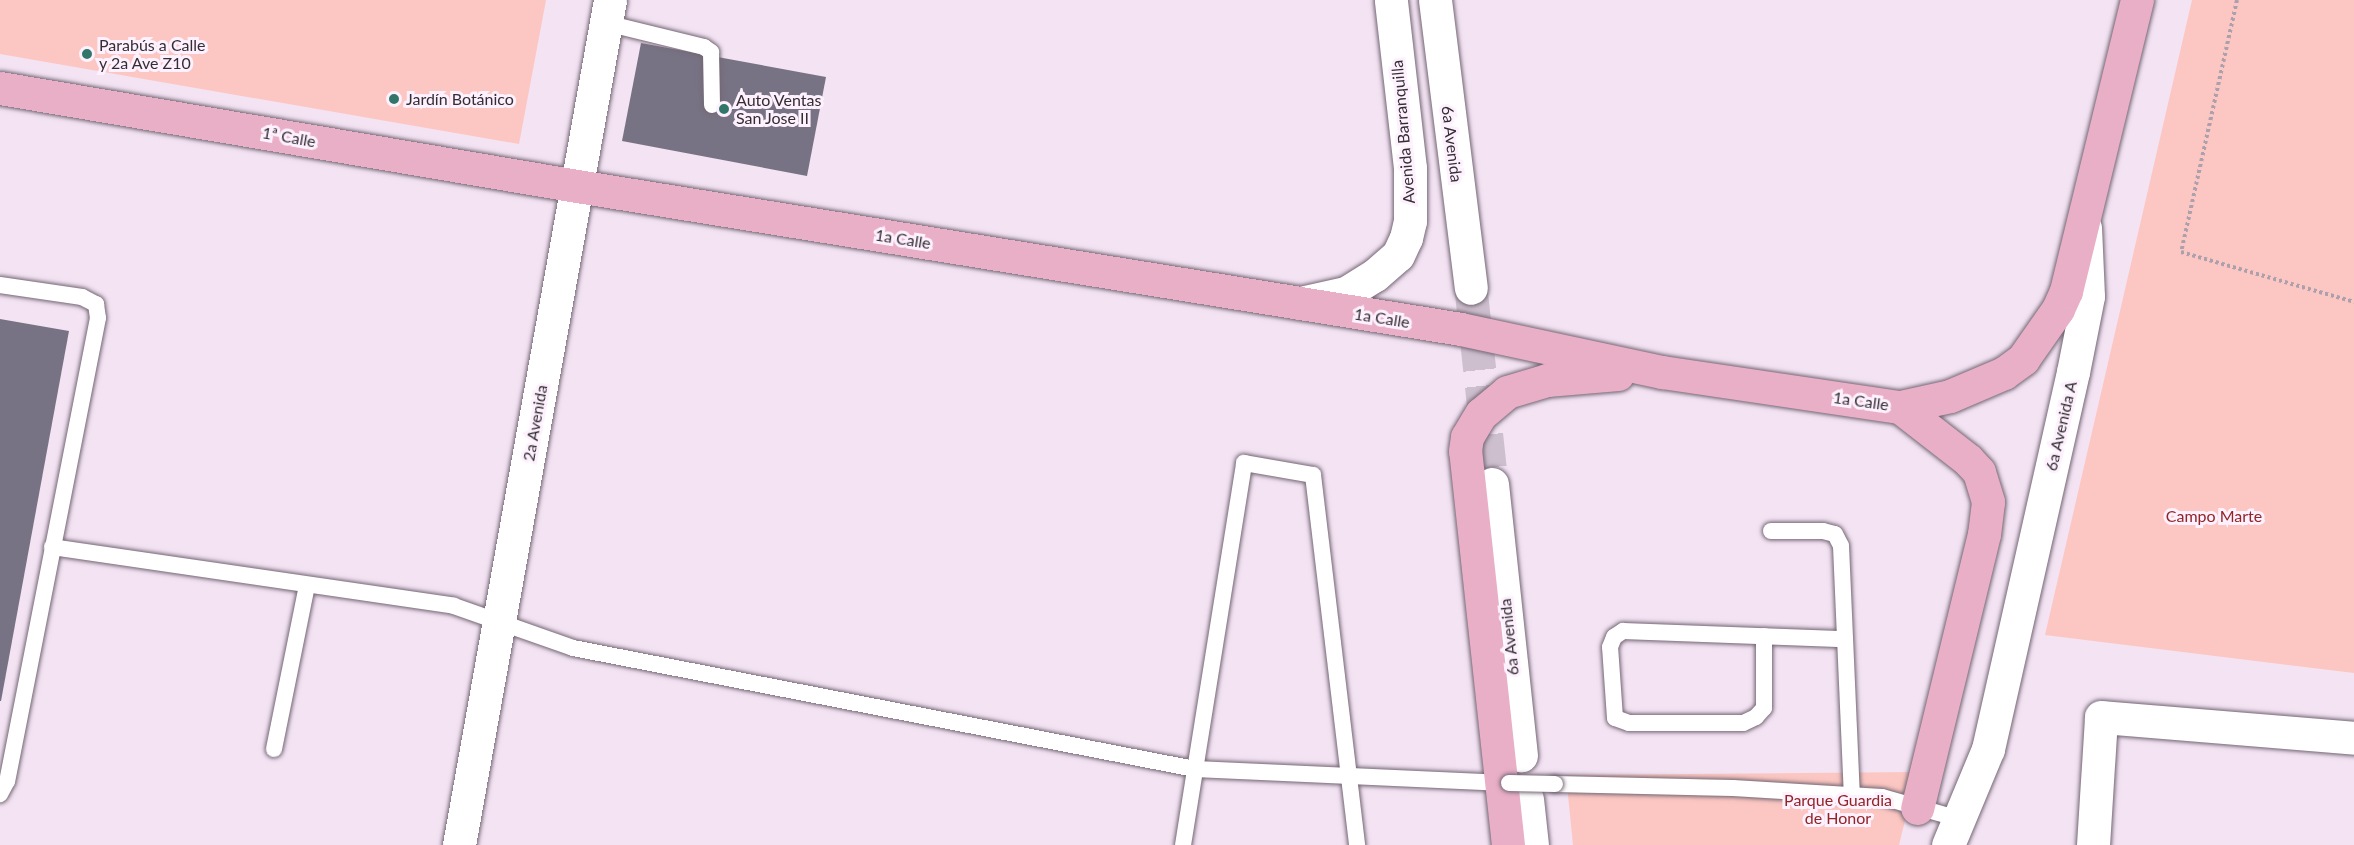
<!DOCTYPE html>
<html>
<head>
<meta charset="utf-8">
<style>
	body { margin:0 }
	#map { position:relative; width:2354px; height:845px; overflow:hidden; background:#f3e3f3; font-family:Lato,sans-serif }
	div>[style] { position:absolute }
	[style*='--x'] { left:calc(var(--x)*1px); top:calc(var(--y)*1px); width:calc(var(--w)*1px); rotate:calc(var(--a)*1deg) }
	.green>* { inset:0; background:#fcc7c2 }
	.building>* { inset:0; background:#777384 }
	.secondary-tunnel>* { height:33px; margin-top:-16.5px; transform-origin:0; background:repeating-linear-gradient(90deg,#cdbfcd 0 33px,transparent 0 49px) }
	.path>* { height:4px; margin-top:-2px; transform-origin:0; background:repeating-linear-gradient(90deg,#aca0ac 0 3px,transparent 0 6px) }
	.roads { filter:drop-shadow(0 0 2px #746674) drop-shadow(0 0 2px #746674) }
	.service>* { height:16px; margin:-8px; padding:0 8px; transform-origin:8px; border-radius:8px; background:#fff }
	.minor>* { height:33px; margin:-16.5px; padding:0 16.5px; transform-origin:16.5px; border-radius:16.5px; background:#fff }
	.tertiary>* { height:33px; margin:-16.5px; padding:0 16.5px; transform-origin:16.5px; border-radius:16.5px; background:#fff }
	.secondary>* { height:33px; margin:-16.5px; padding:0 16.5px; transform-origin:16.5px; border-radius:16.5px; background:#fff }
	.primary>* { height:33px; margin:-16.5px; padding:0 16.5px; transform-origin:16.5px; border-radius:16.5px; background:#e9afc7 }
	.bridges { filter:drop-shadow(0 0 2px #746674) drop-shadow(0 0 2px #746674) }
	.service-bridge>* { height:16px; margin:-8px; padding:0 8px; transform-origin:8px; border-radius:8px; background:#fff }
	.dots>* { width:16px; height:16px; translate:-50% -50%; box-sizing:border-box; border:3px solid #fef1fe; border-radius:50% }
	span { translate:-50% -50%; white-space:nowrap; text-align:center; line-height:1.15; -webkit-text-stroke:6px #fef1fe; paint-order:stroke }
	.poi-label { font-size:16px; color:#342e34 }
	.left { translate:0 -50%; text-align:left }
	.street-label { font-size:16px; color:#342e34 }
	.park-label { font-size:16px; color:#912426 }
</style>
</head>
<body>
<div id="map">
	<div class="green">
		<div style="clip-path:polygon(0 0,546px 0,519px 144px,0 54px)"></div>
		<div style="clip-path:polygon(2192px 0,2354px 0,2354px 673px,2045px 635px)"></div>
		<div style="clip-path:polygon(1917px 772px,1899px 845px,1573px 845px,1566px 775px)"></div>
	</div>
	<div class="building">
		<div style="clip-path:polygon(641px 43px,826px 77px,807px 176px,622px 141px)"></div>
		<div style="clip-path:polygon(0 319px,69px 331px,1px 701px,0 701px)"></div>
	</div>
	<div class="secondary-tunnel">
		<div style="--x:1471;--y:288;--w:197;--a:83.9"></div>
	</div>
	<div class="path">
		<div style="--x:2237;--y:0;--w:258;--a:102.5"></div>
		<div style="--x:2181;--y:252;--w:180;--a:16.1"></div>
	</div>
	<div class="roads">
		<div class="service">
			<div style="--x:606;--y:23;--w:101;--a:13.8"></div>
			<div style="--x:704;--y:47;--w:9;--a:36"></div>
			<div style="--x:711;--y:52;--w:53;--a:88.9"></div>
			<div style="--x:0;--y:285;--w:83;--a:8.3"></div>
			<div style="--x:82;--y:297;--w:16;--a:27"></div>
			<div style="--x:96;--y:304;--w:14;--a:82"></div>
			<div style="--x:98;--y:318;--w:472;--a:101.1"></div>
			<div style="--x:7;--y:781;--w:15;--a:118"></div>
			<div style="--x:1771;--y:531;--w:52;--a:0"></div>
			<div style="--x:1823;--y:531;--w:12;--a:14"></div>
			<div style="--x:1835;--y:534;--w:13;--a:63"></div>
			<div style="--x:1841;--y:546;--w:250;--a:87.5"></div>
			<div style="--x:52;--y:547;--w:406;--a:8.3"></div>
			<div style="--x:454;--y:606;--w:126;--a:19.4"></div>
			<div style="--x:573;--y:648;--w:634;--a:11.01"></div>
			<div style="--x:1195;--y:769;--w:305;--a:2.6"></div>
			<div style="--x:1764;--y:636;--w:72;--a:90"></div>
			<div style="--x:1764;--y:708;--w:12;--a:132"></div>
			<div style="--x:1756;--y:717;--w:14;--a:155"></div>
			<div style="--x:1743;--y:723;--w:114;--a:180"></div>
			<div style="--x:1629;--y:723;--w:15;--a:-160"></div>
			<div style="--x:1615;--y:718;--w:71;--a:-94"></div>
			<div style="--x:1610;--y:647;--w:11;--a:-68"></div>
			<div style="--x:1614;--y:637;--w:11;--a:-34"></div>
			<div style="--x:1623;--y:631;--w:222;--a:2.1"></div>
			<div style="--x:274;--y:749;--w:167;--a:-78.6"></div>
			<div style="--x:1555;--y:784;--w:178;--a:1.3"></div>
			<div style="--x:1733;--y:788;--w:149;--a:3.5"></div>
			<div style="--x:1882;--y:797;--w:80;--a:15.9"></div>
			<div style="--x:1183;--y:845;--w:387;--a:-80.9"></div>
			<div style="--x:1244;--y:463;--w:70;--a:9.9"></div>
			<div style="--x:1313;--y:475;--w:373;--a:83.2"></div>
		</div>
		<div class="minor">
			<div style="--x:2093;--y:845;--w:128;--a:-86.4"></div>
			<div style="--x:2101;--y:717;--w:254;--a:4.7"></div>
		</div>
		<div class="tertiary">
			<div style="--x:1300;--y:303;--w:47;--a:-12.3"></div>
			<div style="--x:1346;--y:293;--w:34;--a:-32"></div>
			<div style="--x:1375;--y:275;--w:30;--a:-41"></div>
			<div style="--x:1398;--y:255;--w:19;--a:-65"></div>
			<div style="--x:1406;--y:238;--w:17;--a:-77"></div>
			<div style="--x:1410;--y:221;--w:53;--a:-90"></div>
			<div style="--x:1410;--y:168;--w:169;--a:-96.5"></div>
			<div style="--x:459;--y:845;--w:858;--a:-79.87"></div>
			<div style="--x:1948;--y:845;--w:104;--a:-67.4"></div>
			<div style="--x:1988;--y:749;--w:386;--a:-77.3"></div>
			<div style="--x:2073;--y:372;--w:77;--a:-78.8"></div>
			<div style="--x:2088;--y:296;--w:68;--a:-92.5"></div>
		</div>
		<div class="secondary">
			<div style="--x:1435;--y:0;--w:290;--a:82.9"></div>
			<div style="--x:1492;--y:484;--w:273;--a:83.9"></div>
			<div style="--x:1527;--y:799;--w:46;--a:83.8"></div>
		</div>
		<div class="primary">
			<div style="--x:0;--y:88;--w:585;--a:9.64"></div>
			<div style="--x:577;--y:186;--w:895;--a:9.19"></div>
			<div style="--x:1461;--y:329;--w:206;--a:12.1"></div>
			<div style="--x:1662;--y:372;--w:241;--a:8.4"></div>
			<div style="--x:1900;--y:407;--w:51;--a:-12.4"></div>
			<div style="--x:1950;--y:396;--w:59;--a:-23.1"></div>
			<div style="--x:2004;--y:373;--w:24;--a:-36"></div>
			<div style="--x:2023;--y:359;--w:61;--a:-55"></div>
			<div style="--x:2058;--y:309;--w:20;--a:-66"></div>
			<div style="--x:2066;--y:291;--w:300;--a:-76.3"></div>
			<div style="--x:1900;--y:407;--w:86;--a:37.9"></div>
			<div style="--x:1968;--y:460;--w:16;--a:47"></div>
			<div style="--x:1979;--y:472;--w:31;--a:73"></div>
			<div style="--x:1988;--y:502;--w:32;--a:97"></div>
			<div style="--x:1984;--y:534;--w:282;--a:103.7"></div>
			<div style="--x:1508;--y:845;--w:396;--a:-96.2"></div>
			<div style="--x:1465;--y:451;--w:14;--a:-82"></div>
			<div style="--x:1467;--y:437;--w:27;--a:-59"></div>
			<div style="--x:1481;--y:414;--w:34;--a:-40"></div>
			<div style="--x:1507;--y:392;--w:42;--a:-16.7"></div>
			<div style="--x:1547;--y:380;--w:71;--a:-4.8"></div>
		</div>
	</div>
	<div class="bridges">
		<div class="service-bridge">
			<div style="--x:1509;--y:783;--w:46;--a:1.2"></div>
		</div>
	</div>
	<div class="dots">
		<div style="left:87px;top:54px;background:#327669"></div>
		<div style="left:394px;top:99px;background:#327669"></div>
		<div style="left:724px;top:109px;background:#327669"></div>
	</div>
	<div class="poi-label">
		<span class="left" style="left:99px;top:54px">Parabús a Calle<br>y 2a Ave Z10</span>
		<span class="left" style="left:406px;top:99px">Jardín Botánico</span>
		<span class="left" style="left:736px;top:109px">Auto Ventas<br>San Jose II</span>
	</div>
	<div class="street-label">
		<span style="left:1403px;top:132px;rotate:-95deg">Avenida Barranquilla</span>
		<span style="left:289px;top:137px;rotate:10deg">1ª Calle</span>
		<span style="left:1452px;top:144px;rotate:83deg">6a Avenida</span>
		<span style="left:903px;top:239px;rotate:9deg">1a Calle</span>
		<span style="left:1382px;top:318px;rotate:9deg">1a Calle</span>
		<span style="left:1861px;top:401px;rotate:8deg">1a Calle</span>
		<span style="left:535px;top:423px;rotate:-80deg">2a Avenida</span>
		<span style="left:2061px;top:426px;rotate:-77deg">6a Avenida A</span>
		<span style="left:1509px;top:637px;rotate:-96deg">6a Avenida</span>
	</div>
	<div class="park-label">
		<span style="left:2214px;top:516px">Campo Marte</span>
		<span style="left:1838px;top:809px">Parque Guardia<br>de Honor</span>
	</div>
</div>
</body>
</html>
